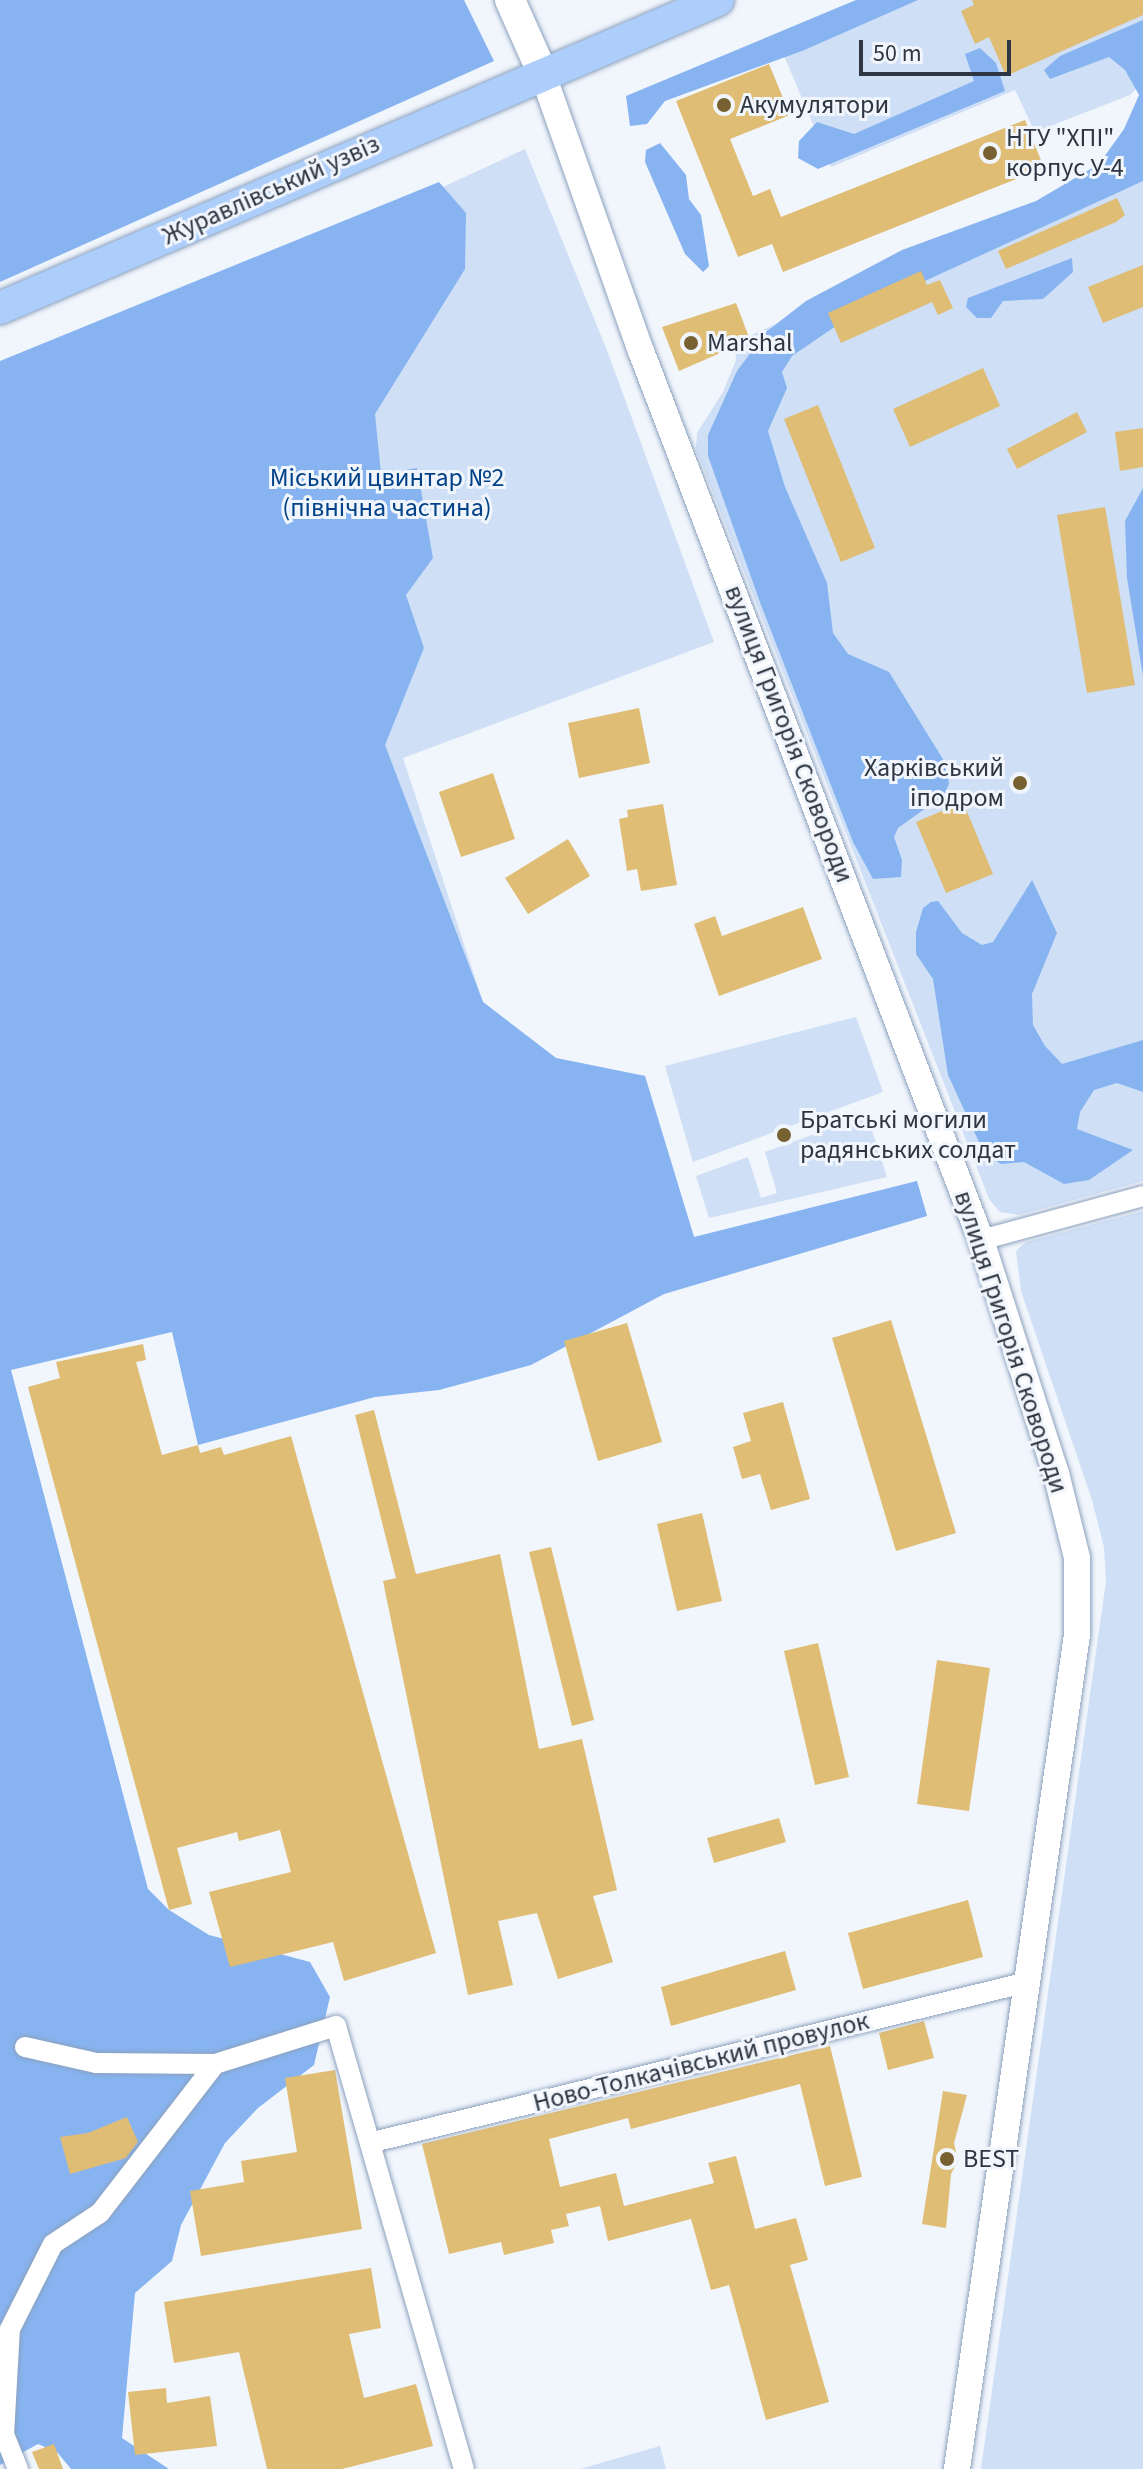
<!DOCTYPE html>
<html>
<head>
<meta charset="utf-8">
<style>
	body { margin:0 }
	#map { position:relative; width:1143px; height:2469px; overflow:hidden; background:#f1f5fc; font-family:"Source Sans 3",sans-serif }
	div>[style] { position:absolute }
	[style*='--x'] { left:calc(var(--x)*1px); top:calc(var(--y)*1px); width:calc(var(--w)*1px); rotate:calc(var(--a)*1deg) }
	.green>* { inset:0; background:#cedff6 }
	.forest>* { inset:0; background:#87b4f1 }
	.building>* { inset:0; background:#dfbd74 }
	.roads { filter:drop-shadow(0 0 2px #8ba1be) drop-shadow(0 0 2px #8ba1be) }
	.minor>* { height:20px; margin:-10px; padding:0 10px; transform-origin:10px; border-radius:10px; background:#fff }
	.tertiary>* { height:26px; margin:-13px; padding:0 13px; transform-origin:13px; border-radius:13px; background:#fff }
	.secondary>* { height:30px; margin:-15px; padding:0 15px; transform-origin:15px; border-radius:15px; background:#fff }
	.primary>* { height:32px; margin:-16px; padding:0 16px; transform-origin:16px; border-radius:16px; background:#adcefa }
	.dots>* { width:22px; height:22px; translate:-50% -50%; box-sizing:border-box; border:4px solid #f1f5fc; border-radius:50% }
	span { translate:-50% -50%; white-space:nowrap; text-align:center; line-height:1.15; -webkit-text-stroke:6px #f1f5fc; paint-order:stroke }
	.poi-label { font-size:26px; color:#2d3642 }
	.left { translate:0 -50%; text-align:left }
	.right { translate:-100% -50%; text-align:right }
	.street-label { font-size:26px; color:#2d3642 }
	.park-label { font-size:26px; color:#014288 }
	.scale { position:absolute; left:859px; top:40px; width:152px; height:36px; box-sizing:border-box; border:4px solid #2d3642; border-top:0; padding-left:10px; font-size:24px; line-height:28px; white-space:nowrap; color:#2d3642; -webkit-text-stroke:6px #f1f5fc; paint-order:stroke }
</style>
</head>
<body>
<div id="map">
	<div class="green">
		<div style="clip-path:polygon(869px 0,1143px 0,1143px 82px,1130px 95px,1035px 132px,1015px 90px,831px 167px,777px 39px)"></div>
		<div style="clip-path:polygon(525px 149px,608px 353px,714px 642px,403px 758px,483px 1002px,556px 1058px,645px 1076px,694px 1237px,917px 1181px,927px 1216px,209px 1429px,0 392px)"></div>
		<div style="clip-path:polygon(1143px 165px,1143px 1181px,1019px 1215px,1000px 1212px,989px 1199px,696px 449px,697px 433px,723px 392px,736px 360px,735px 342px)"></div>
		<div style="clip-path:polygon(856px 1017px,883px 1092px,693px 1162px,665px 1066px)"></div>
		<div style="clip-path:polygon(867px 1115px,887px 1177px,709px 1218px,696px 1176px,748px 1157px,761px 1198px,777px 1193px,765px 1152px)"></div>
		<div style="clip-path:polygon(1143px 1211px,1143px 2469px,981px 2469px,1106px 1581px,1104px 1547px,1092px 1500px,1021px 1291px,1016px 1251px,1026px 1242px)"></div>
		<div style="clip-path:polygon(660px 2446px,666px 2469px,580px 2469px)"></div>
	</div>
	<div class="forest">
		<div style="clip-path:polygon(0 0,464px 0,494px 61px,0 282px)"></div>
		<div style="clip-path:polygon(856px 0,918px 0,802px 51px,665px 101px,647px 124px,630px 126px,626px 96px)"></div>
		<div style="clip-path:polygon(1143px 20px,1143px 181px,855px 313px,792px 356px,782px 372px,787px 388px,768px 431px,785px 487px,827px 583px,833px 633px,848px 654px,889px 672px,946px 764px,949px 784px,944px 795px,898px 828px,894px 837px,902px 860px,901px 877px,873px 879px,853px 842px,761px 605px,708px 456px,708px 435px,737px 371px,766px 332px,806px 301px,902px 250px,1036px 201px,1099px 164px,1124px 129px,1139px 95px,1125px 70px,1109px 57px,1050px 79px,1044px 70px,1060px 56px)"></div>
		<div style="clip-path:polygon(980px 48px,996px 63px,1005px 91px,818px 169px,798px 158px,799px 141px,817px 122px,854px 134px,974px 81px,965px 54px)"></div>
		<div style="clip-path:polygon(660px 143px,686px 175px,689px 199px,701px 215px,709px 266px,703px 272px,685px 254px,645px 162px,646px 150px)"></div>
		<div style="clip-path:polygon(439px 182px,466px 213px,465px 269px,375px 414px,381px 474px,417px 468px,433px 558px,406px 595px,424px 648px,385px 745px,483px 1002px,556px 1058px,645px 1076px,694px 1237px,917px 1181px,927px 1216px,664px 1294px,531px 1365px,439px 1390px,375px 1397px,198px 1445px,172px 1332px,11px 1370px,148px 1889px,169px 1910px,209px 1935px,310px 1962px,330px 1997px,314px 2065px,258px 2108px,225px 2143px,181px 2225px,172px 2261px,135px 2293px,122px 2438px,169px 2469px,71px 2469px,57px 2452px,38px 2444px,0 2465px,0 361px)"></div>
		<div style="clip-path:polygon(1072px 258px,1073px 272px,1043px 299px,1003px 301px,991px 318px,977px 318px,966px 307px,968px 298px)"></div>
		<div style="clip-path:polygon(1143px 488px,1143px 676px,1127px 578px,1125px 521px)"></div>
		<div style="clip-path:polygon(1032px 880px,1057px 933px,1032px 994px,1033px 1025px,1045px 1046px,1062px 1064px,1143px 1040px,1143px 1092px,1117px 1083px,1094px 1090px,1080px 1112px,1077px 1129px,1133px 1150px,1089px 1180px,1064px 1184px,1024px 1162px,1001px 1164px,984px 1153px,948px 1075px,933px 979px,916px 954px,916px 932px,923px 908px,931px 902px,938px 901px,962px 933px,982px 945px,993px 942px)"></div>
	</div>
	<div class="building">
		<div style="clip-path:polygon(972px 0,1143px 0,1143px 15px,1006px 76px,989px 37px,975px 44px,961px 11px,974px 5px)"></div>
		<div style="clip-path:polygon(769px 64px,790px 115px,730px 139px,753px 196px,770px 189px,781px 217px,1025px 120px,1044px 168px,783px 272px,772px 244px,738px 257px,676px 101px)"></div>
		<div style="clip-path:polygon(1117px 198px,1125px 215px,1116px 222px,1006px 269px,998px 251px)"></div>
		<div style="clip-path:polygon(1143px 265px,1143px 307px,1103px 323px,1088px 287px)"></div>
		<div style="clip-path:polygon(921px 271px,927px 285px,940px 280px,953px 308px,938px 315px,932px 302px,841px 343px,828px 313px)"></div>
		<div style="clip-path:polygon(736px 303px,750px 340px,679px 371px,662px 327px)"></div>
		<div style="clip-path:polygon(983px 368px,1000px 406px,910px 447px,893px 409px)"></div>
		<div style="clip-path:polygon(818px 405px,875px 548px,841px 562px,784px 419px)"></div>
		<div style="clip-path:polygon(1077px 412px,1087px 432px,1017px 469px,1007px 449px)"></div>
		<div style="clip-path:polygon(1143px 428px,1143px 467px,1120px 471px,1115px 432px)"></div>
		<div style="clip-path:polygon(1105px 507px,1135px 685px,1087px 693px,1057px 515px)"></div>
		<div style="clip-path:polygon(639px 708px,650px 763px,579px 778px,568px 723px)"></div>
		<div style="clip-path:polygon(493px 773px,515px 839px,461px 857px,439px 792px)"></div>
		<div style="clip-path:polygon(963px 802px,993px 874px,946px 893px,916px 822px)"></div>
		<div style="clip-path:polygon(663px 804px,677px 885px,641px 891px,637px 869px,627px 871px,619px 819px,628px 817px,627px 810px)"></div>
		<div style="clip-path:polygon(568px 839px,590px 876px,528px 914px,505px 878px)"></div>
		<div style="clip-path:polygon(803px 907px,822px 959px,719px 996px,694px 924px,715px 916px,722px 936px)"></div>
		<div style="clip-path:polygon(891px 1320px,956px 1533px,896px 1551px,832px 1338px)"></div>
		<div style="clip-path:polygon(627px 1323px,662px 1442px,598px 1461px,564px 1341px)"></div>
		<div style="clip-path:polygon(143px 1344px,146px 1360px,136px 1362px,162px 1455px,198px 1445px,200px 1453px,221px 1447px,224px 1455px,291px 1436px,436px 1953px,344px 1981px,333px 1942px,230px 1967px,209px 1892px,291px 1872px,280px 1830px,239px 1841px,237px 1832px,177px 1848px,192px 1904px,169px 1910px,28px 1387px,60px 1378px,56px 1362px)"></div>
		<div style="clip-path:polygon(783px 1402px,810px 1499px,771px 1510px,760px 1474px,742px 1479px,733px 1447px,751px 1441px,743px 1413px)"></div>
		<div style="clip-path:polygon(374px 1410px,416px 1574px,500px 1554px,539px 1749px,582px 1739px,617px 1890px,593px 1896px,613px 1962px,558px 1979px,537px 1913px,498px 1921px,513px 1985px,468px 1995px,383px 1581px,396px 1578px,355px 1415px)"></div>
		<div style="clip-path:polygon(702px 1513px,722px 1601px,677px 1611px,657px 1524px)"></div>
		<div style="clip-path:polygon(551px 1547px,594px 1720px,572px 1726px,529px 1552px)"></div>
		<div style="clip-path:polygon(818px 1643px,849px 1777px,815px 1785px,784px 1651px)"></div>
		<div style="clip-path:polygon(937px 1660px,990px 1668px,969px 1811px,917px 1804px)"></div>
		<div style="clip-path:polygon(779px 1818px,786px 1842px,714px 1863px,707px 1838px)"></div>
		<div style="clip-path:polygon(968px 1900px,983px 1957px,863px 1989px,848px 1933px)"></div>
		<div style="clip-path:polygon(785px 1951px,796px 1990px,671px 2026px,661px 1987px)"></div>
		<div style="clip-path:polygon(924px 2021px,934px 2058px,888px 2070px,879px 2033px)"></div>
		<div style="clip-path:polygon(830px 2046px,862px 2177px,825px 2186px,800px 2084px,631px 2129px,628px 2118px,549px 2139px,560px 2187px,616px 2173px,624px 2206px,714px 2183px,708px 2163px,736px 2156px,755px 2229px,796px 2218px,808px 2260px,790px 2265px,829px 2402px,766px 2420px,729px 2285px,711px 2290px,691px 2219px,608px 2241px,600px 2206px,566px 2214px,569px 2226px,551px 2230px,554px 2243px,504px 2255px,501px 2242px,449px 2254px,422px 2144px)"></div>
		<div style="clip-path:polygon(335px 2070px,362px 2229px,201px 2256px,190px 2191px,244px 2182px,241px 2161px,297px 2152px,285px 2078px)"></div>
		<div style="clip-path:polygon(943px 2091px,967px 2095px,954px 2143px,958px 2161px,951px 2174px,946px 2228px,922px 2224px)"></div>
		<div style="clip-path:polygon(127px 2117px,138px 2142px,126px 2158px,70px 2174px,60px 2137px,88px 2133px)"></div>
		<div style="clip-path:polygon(371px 2268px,381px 2328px,349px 2334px,364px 2398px,416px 2384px,433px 2446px,342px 2469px,267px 2469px,239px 2352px,174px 2363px,164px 2302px)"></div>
		<div style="clip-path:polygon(166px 2388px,167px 2403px,210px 2396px,217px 2446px,135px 2455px,128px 2392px)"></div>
		<div style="clip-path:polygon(54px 2444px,63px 2469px,39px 2469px,32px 2452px)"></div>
	</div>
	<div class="roads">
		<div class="minor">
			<div style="--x:981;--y:1240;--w:168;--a:-15.2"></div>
			<div style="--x:25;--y:2047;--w:73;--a:12.7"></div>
			<div style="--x:96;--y:2063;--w:119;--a:0.5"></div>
			<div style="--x:373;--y:2142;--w:674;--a:-13.73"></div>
			<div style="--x:18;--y:2469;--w:37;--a:-112"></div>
			<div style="--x:4;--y:2435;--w:106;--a:-86.8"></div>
			<div style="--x:10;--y:2329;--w:95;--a:-63.2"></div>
			<div style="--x:53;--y:2244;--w:56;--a:-33.4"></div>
			<div style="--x:100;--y:2213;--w:188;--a:-52.3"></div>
			<div style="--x:215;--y:2064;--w:127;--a:-17.4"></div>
			<div style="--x:336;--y:2026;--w:461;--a:73.9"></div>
		</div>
		<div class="tertiary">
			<div style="--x:542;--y:72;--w:296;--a:70.5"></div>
			<div style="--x:641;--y:351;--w:952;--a:69.07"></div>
			<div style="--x:981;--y:1240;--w:245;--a:72.2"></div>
			<div style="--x:1056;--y:1473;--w:88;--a:76.1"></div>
			<div style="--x:1077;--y:1558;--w:77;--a:90"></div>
			<div style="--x:1077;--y:1635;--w:843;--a:98.19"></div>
		</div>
		<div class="secondary">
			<div style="--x:510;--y:0;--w:79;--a:66"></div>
		</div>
		<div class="primary">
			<div style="--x:0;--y:308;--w:781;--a:-23.22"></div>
		</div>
	</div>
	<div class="dots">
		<div style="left:724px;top:105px;background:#776130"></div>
		<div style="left:990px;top:153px;background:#776130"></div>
		<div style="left:691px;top:343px;background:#776130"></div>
		<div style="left:1020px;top:783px;background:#776130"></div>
		<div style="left:784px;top:1135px;background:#776130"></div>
		<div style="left:947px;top:2159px;background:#776130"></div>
	</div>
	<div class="poi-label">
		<span class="left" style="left:740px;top:105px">Акумулятори</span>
		<span class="left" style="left:1006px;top:153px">НТУ "ХПІ"<br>корпус У-4</span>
		<span class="left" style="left:707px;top:343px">Marshal</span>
		<span class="right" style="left:1004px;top:783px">Харківський<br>іподром</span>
		<span class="left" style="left:800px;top:1135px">Братські могили<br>радянських солдат</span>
		<span class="left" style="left:963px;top:2159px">BEST</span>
	</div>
	<div class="street-label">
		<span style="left:271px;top:190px;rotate:-24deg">Журавлівський узвіз</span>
		<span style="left:789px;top:734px;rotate:69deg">вулиця Григорія Сковороди</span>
		<span style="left:1011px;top:1342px;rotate:72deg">вулиця Григорія Сковороди</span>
		<span style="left:701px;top:2062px;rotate:-14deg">Ново-Толкачівський провулок</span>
	</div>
	<div class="park-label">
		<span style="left:387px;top:493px">Міський цвинтар №2<br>(північна частина)</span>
	</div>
	<div class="scale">50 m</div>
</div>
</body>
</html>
